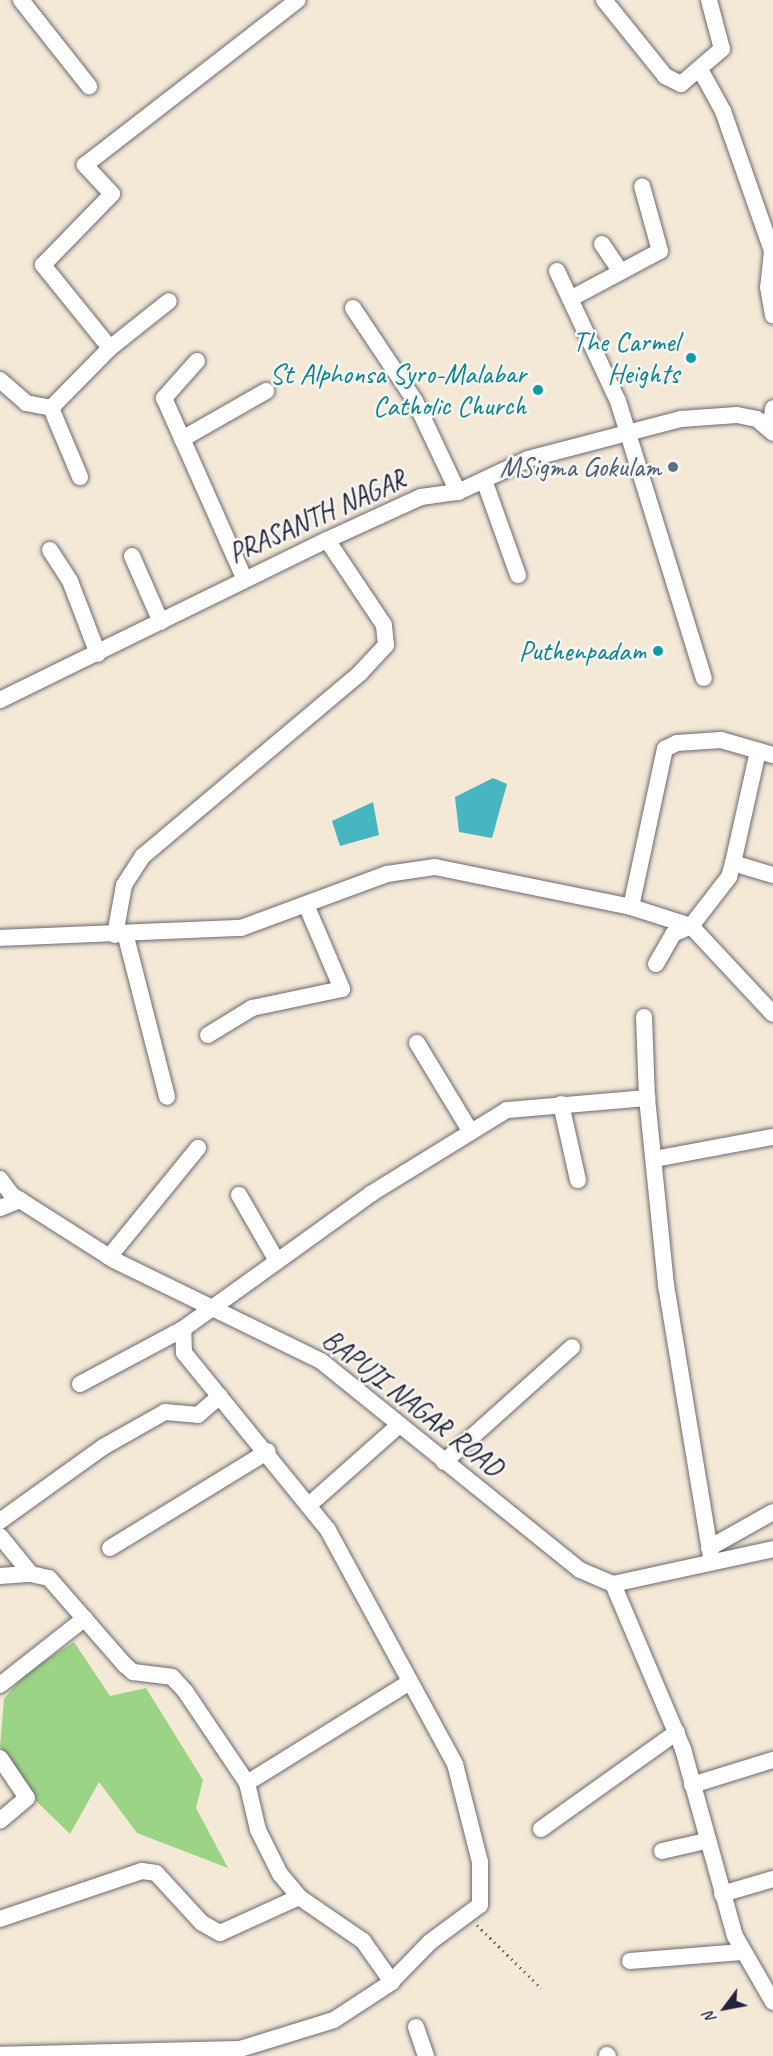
<!DOCTYPE html>
<html>
<head>
<meta charset="utf-8">
<style>
	body { margin:0 }
	#map { position:relative; width:773px; height:2056px; overflow:hidden; background:#f4e9d6; font-family:Caveat,sans-serif }
	div>[style] { position:absolute }
	[style*='--x'] { left:calc(var(--x)*1px); top:calc(var(--y)*1px); width:calc(var(--w)*1px); rotate:calc(var(--a)*1deg) }
	.green>* { inset:0; background:#9cd486 }
	.water>* { inset:0; background:#47b6c0 }
	.path>* { height:3px; margin-top:-1.5px; transform-origin:0; background:repeating-linear-gradient(90deg,#6c6871 0 1.5px,transparent 0 6px) }
	.roads { filter:drop-shadow(0 0 2px #6c6871) drop-shadow(0 0 2px #6c6871) }
	.minor>* { height:16px; margin:-8px; padding:0 8px; transform-origin:8px; border-radius:8px; background:#fff }
	.dots>* { width:16px; height:16px; translate:-50% -50%; box-sizing:border-box; border:3px solid #f6f6f2; border-radius:50% }
	span { translate:-50% -50%; white-space:nowrap; text-align:center; line-height:1.15; -webkit-text-stroke:5px #f6f6f2; paint-order:stroke }
	.culture-label { font-size:28px; color:#0d838f }
	.right { translate:-100% -50%; text-align:right }
	.service-label { font-size:28px; color:#4e5e75 }
	.street-label { font-size:28px; color:#22223b }
	.north { position:absolute; left:695px; top:1978px; width:60px; height:60px; -webkit-text-stroke:4px #f6f6f2; paint-order:stroke; rotate:238deg; font-size:16px; font-weight:700; line-height:24px; text-align:center; color:#22223b }
	.north::after { content:''; display:block; margin:auto; width:21px; height:27px; background:#22223b; clip-path:polygon(50% 0,100% 100%,50% 72%,0 100%) }
</style>
</head>
<body>
<div id="map">
	<div class="green">
		<div style="clip-path:polygon(74px 1642px,110px 1696px,146px 1688px,203px 1780px,196px 1808px,228px 1868px,137px 1833px,99px 1782px,70px 1834px,32px 1797px,0 1746px,4px 1699px,26px 1673px)"></div>
	</div>
	<div class="water">
		<div style="clip-path:polygon(493px 778px,507px 784px,492px 838px,459px 832px,455px 797px)"></div>
		<div style="clip-path:polygon(373px 802px,379px 835px,340px 846px,332px 821px)"></div>
	</div>
	<div class="path">
		<div style="--x:477;--y:1925;--w:90;--a:44.5"></div>
	</div>
	<div class="roads">
		<div class="minor">
			<div style="--x:21;--y:0;--w:110;--a:51.7"></div>
			<div style="--x:604;--y:0;--w:97;--a:51.2"></div>
			<div style="--x:665;--y:76;--w:18;--a:27"></div>
			<div style="--x:681;--y:84;--w:54;--a:-40.5"></div>
			<div style="--x:722;--y:49;--w:51;--a:-104.9"></div>
			<div style="--x:701;--y:71;--w:46;--a:61.2"></div>
			<div style="--x:723;--y:111;--w:148;--a:70.7"></div>
			<div style="--x:772;--y:251;--w:36;--a:96"></div>
			<div style="--x:768;--y:287;--w:29;--a:80"></div>
			<div style="--x:602;--y:244;--w:32;--a:56"></div>
			<div style="--x:557;--y:271;--w:144;--a:64.9"></div>
			<div style="--x:618;--y:401;--w:290;--a:72.8"></div>
			<div style="--x:570;--y:299;--w:102;--a:-28.1"></div>
			<div style="--x:660;--y:251;--w:67;--a:-105.5"></div>
			<div style="--x:353;--y:308;--w:112;--a:56.3"></div>
			<div style="--x:415;--y:401;--w:101;--a:64.7"></div>
			<div style="--x:110;--y:348;--w:107;--a:-128.9"></div>
			<div style="--x:43;--y:265;--w:99;--a:-45.8"></div>
			<div style="--x:112;--y:194;--w:40;--a:-133"></div>
			<div style="--x:85;--y:165;--w:269;--a:-37.8"></div>
			<div style="--x:197;--y:361;--w:50;--a:131.7"></div>
			<div style="--x:164;--y:398;--w:197;--a:66"></div>
			<div style="--x:0;--y:380;--w:35;--a:41"></div>
			<div style="--x:26;--y:403;--w:25;--a:11"></div>
			<div style="--x:51;--y:408;--w:84;--a:-45.5"></div>
			<div style="--x:110;--y:348;--w:75;--a:-38.5"></div>
			<div style="--x:51;--y:408;--w:75;--a:67.2"></div>
			<div style="--x:770;--y:428;--w:20;--a:-81"></div>
			<div style="--x:182;--y:439;--w:97;--a:-29.7"></div>
			<div style="--x:484;--y:480;--w:101;--a:70.3"></div>
			<div style="--x:50;--y:550;--w:37;--a:57"></div>
			<div style="--x:70;--y:581;--w:78;--a:69"></div>
			<div style="--x:132;--y:556;--w:72;--a:66.3"></div>
			<div style="--x:0;--y:700;--w:364;--a:-26.1"></div>
			<div style="--x:327;--y:540;--w:103;--a:-24.6"></div>
			<div style="--x:421;--y:497;--w:37;--a:-8"></div>
			<div style="--x:458;--y:492;--w:77;--a:-25.2"></div>
			<div style="--x:528;--y:459;--w:158;--a:-14.7"></div>
			<div style="--x:681;--y:419;--w:56;--a:-4.1"></div>
			<div style="--x:737;--y:415;--w:20;--a:11"></div>
			<div style="--x:757;--y:419;--w:21;--a:41"></div>
			<div style="--x:733;--y:863;--w:115;--a:-77.4"></div>
			<div style="--x:631;--y:907;--w:162;--a:-77.9"></div>
			<div style="--x:665;--y:749;--w:13;--a:-27"></div>
			<div style="--x:677;--y:743;--w:44;--a:-3.9"></div>
			<div style="--x:721;--y:740;--w:54;--a:16.1"></div>
			<div style="--x:125;--y:933;--w:169;--a:75.6"></div>
			<div style="--x:115;--y:935;--w:51;--a:-79.8"></div>
			<div style="--x:124;--y:885;--w:35;--a:-57"></div>
			<div style="--x:143;--y:856;--w:284;--a:-40.1"></div>
			<div style="--x:360;--y:673;--w:38;--a:-47"></div>
			<div style="--x:386;--y:645;--w:20;--a:-96"></div>
			<div style="--x:384;--y:625;--w:102;--a:-123.8"></div>
			<div style="--x:0;--y:938;--w:241;--a:-2.4"></div>
			<div style="--x:241;--y:928;--w:156;--a:-20.3"></div>
			<div style="--x:387;--y:874;--w:49;--a:-8.3"></div>
			<div style="--x:435;--y:867;--w:200;--a:11.5"></div>
			<div style="--x:631;--y:907;--w:63;--a:17.6"></div>
			<div style="--x:691;--y:926;--w:62;--a:-52.2"></div>
			<div style="--x:729;--y:877;--w:15;--a:-74"></div>
			<div style="--x:733;--y:863;--w:42;--a:16.7"></div>
			<div style="--x:656;--y:964;--w:34;--a:-60"></div>
			<div style="--x:673;--y:934;--w:20;--a:-24"></div>
			<div style="--x:691;--y:926;--w:120;--a:47"></div>
			<div style="--x:644;--y:1017;--w:81;--a:87.9"></div>
			<div style="--x:208;--y:1035;--w:52;--a:-31.5"></div>
			<div style="--x:252;--y:1008;--w:92;--a:-11.9"></div>
			<div style="--x:342;--y:989;--w:89;--a:-113.1"></div>
			<div style="--x:417;--y:1043;--w:104;--a:58.8"></div>
			<div style="--x:561;--y:1104;--w:78;--a:77.4"></div>
			<div style="--x:655;--y:1159;--w:120;--a:-10.6"></div>
			<div style="--x:0;--y:1179;--w:20;--a:53"></div>
			<div style="--x:12;--y:1195;--w:121;--a:32.5"></div>
			<div style="--x:114;--y:1260;--w:230;--a:26"></div>
			<div style="--x:321;--y:1361;--w:333;--a:38.9"></div>
			<div style="--x:580;--y:1570;--w:36;--a:23"></div>
			<div style="--x:613;--y:1584;--w:164;--a:-12.3"></div>
			<div style="--x:239;--y:1195;--w:76;--a:60.1"></div>
			<div style="--x:0;--y:1208;--w:22;--a:-22"></div>
			<div style="--x:109;--y:1257;--w:141;--a:-50.8"></div>
			<div style="--x:80;--y:1384;--w:117;--a:-28.1"></div>
			<div style="--x:444;--y:1462;--w:172;--a:-41.9"></div>
			<div style="--x:309;--y:1505;--w:119;--a:-41.6"></div>
			<div style="--x:0;--y:1521;--w:127;--a:-35.7"></div>
			<div style="--x:103;--y:1447;--w:71;--a:-29.4"></div>
			<div style="--x:165;--y:1412;--w:33;--a:5"></div>
			<div style="--x:198;--y:1415;--w:29;--a:-41"></div>
			<div style="--x:0;--y:1536;--w:49;--a:50.8"></div>
			<div style="--x:31;--y:1574;--w:18;--a:13"></div>
			<div style="--x:49;--y:1578;--w:116;--a:48.9"></div>
			<div style="--x:125;--y:1665;--w:11;--a:41"></div>
			<div style="--x:133;--y:1672;--w:39;--a:7"></div>
			<div style="--x:172;--y:1677;--w:19;--a:47"></div>
			<div style="--x:185;--y:1691;--w:111;--a:56"></div>
			<div style="--x:247;--y:1783;--w:48;--a:76.8"></div>
			<div style="--x:258;--y:1830;--w:49;--a:63.4"></div>
			<div style="--x:280;--y:1874;--w:30;--a:50"></div>
			<div style="--x:299;--y:1897;--w:78;--a:34.5"></div>
			<div style="--x:363;--y:1941;--w:50;--a:54.7"></div>
			<div style="--x:392;--y:1982;--w:69;--a:146.8"></div>
			<div style="--x:334;--y:2020;--w:98;--a:162.9"></div>
			<div style="--x:240;--y:2049;--w:240;--a:178.6"></div>
			<div style="--x:110;--y:1548;--w:185;--a:-31.5"></div>
			<div style="--x:709;--y:1548;--w:73;--a:-29.4"></div>
			<div style="--x:0;--y:1576;--w:31;--a:-4"></div>
			<div style="--x:613;--y:1584;--w:179;--a:67"></div>
			<div style="--x:683;--y:1749;--w:194;--a:74.5"></div>
			<div style="--x:735;--y:1936;--w:76;--a:60.1"></div>
			<div style="--x:0;--y:1685;--w:108;--a:-38.2"></div>
			<div style="--x:0;--y:1758;--w:48;--a:56"></div>
			<div style="--x:27;--y:1798;--w:35;--a:140"></div>
			<div style="--x:247;--y:1783;--w:192;--a:-31.8"></div>
			<div style="--x:692;--y:1785;--w:85;--a:-17.2"></div>
			<div style="--x:541;--y:1829;--w:167;--a:-35.5"></div>
			<div style="--x:662;--y:1851;--w:45;--a:-12.8"></div>
			<div style="--x:722;--y:1894;--w:53;--a:-16.4"></div>
			<div style="--x:0;--y:1919;--w:150;--a:-18.7"></div>
			<div style="--x:142;--y:1871;--w:14;--a:8"></div>
			<div style="--x:156;--y:1873;--w:68;--a:47.4"></div>
			<div style="--x:202;--y:1923;--w:21;--a:29"></div>
			<div style="--x:220;--y:1933;--w:87;--a:-24.5"></div>
			<div style="--x:630;--y:1961;--w:112;--a:-4.6"></div>
			<div style="--x:392;--y:1981;--w:54;--a:-45.7"></div>
			<div style="--x:430;--y:1942;--w:62;--a:-36.5"></div>
			<div style="--x:480;--y:1905;--w:43;--a:-90"></div>
			<div style="--x:480;--y:1862;--w:101;--a:-104.3"></div>
			<div style="--x:455;--y:1764;--w:266;--a:-118.5"></div>
			<div style="--x:328;--y:1530;--w:228;--a:-129.1"></div>
			<div style="--x:184;--y:1353;--w:24;--a:-92"></div>
			<div style="--x:183;--y:1329;--w:233;--a:-35.7"></div>
			<div style="--x:372;--y:1193;--w:158;--a:-31.6"></div>
			<div style="--x:507;--y:1110;--w:141;--a:-4.9"></div>
			<div style="--x:647;--y:1098;--w:188;--a:84.2"></div>
			<div style="--x:666;--y:1285;--w:281;--a:80.6"></div>
			<div style="--x:416;--y:2027;--w:31;--a:71"></div>
			<div style="--x:607;--y:2055;--w:1;--a:45"></div>
		</div>
	</div>
	<div class="dots">
		<div style="left:691px;top:358px;background:#0f9aa8"></div>
		<div style="left:538px;top:390px;background:#0f9aa8"></div>
		<div style="left:673px;top:467px;background:#5c6f8a"></div>
		<div style="left:658px;top:651px;background:#0f9aa8"></div>
	</div>
	<div class="culture-label">
		<span class="right" style="left:679px;top:358px">The Carmel<br>Heights</span>
		<span class="right" style="left:526px;top:390px">St Alphonsa Syro-Malabar<br>Catholic Church</span>
		<span class="right" style="left:646px;top:651px">Puthenpadam</span>
	</div>
	<div class="service-label">
		<span class="right" style="left:661px;top:467px">MSigma Gokulam</span>
	</div>
	<div class="street-label">
		<span style="left:317px;top:516px;rotate:-24deg">PRASANTH NAGAR</span>
		<span style="left:413px;top:1403px;rotate:38deg">BAPUJI NAGAR ROAD</span>
	</div>
	<div class="north">N</div>
</div>
</body>
</html>
